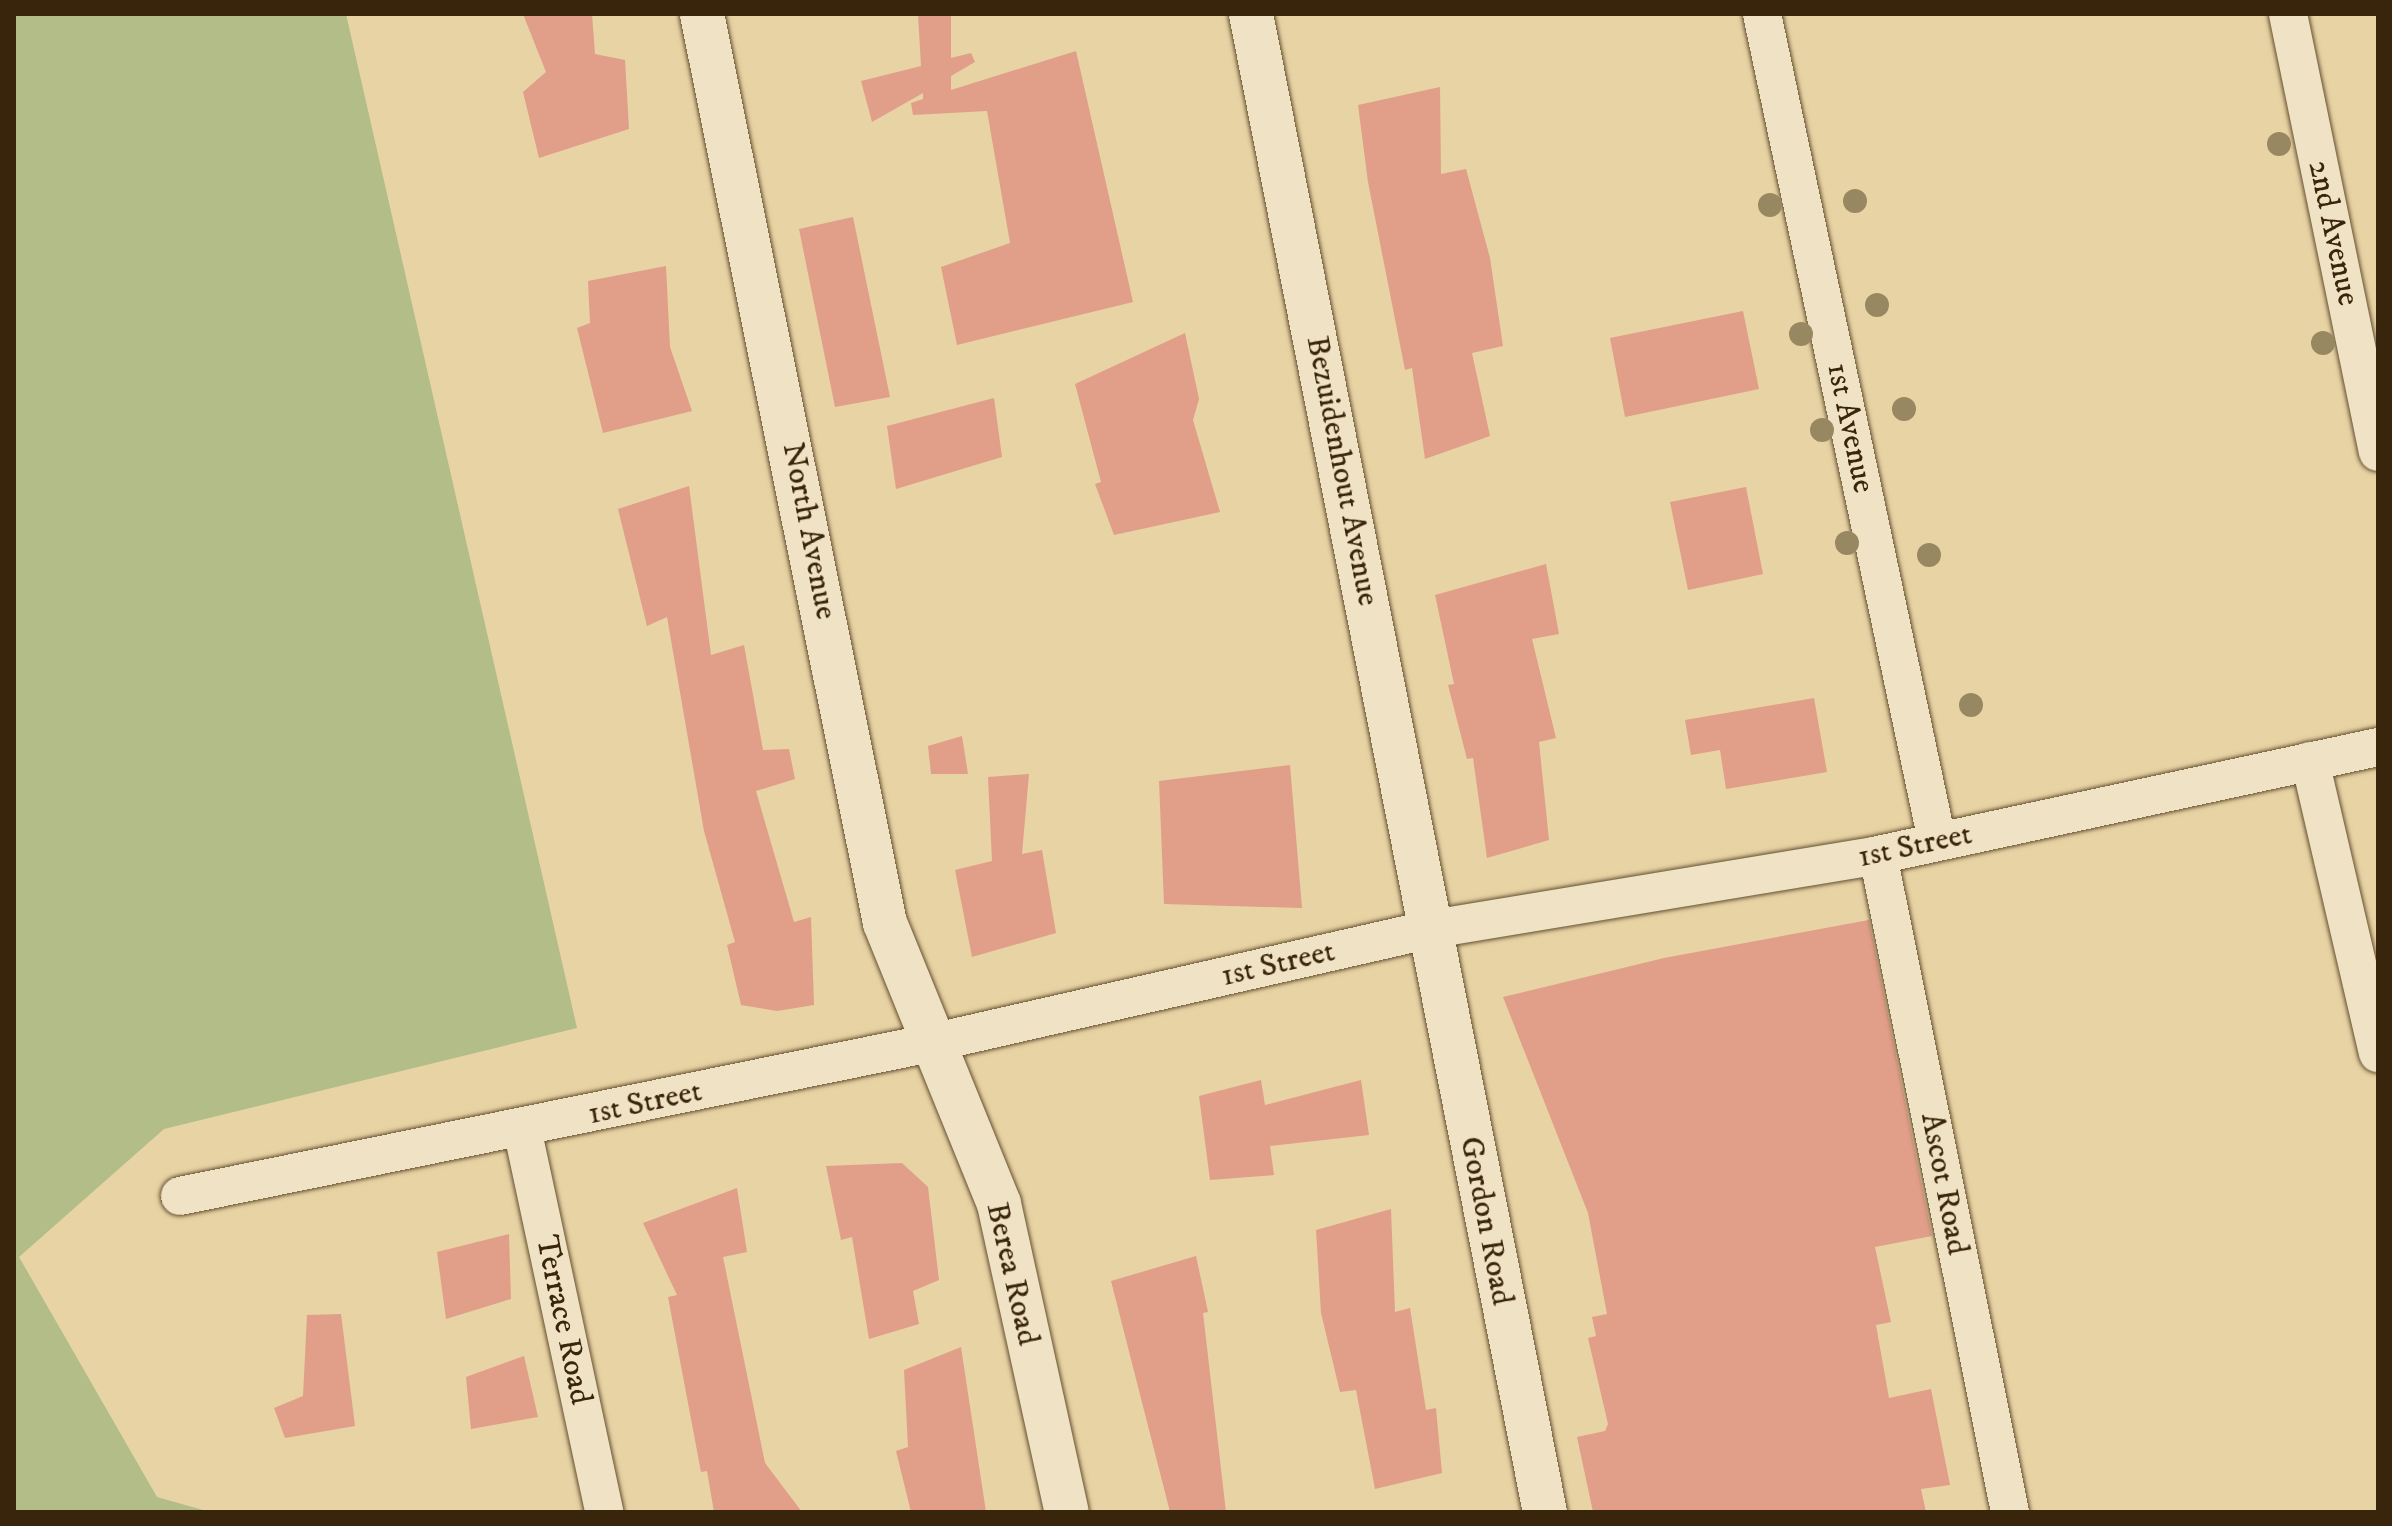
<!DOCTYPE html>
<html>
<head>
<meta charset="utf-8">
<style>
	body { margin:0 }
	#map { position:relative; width:2392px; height:1526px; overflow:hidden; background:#e8d3a4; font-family:"IM FELL DW Pica",serif }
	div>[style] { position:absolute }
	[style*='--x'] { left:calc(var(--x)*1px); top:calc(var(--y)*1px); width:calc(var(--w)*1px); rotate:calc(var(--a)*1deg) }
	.green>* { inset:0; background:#b2bd88 }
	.building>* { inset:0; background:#e19e89 }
	.roads { filter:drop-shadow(0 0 2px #655031) drop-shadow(0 0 2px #655031) }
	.street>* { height:38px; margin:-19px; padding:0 19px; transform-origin:19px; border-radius:19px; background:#f0e2c4 }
	.secondary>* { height:44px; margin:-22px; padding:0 22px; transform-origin:22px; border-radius:22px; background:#f0e2c4 }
	.trees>* { width:24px; height:24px; margin:-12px; border-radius:50%; background:#988861 }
	span { translate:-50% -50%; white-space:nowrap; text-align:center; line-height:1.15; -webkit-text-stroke:8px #f0e2c4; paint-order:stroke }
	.street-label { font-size:32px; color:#39250b }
	.frame { position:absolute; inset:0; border:16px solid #39250b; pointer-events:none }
</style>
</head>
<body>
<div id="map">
	<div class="green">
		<div style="clip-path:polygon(14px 14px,346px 14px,577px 1028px,164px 1129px,19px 1257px,157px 1497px,210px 1512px,14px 1512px)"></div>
	</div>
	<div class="building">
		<div style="clip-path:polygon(523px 14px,592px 14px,595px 54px,625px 60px,629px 129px,539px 158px,523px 92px,546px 72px)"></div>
		<div style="clip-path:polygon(918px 14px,951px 14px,951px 58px,971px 53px,975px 62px,951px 76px,951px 90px,1076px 51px,1133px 302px,957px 345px,941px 267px,1010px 243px,987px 111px,913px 115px,911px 103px,923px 99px,923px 93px,872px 122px,861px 81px,921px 66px)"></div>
		<div style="clip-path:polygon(1440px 87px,1441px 174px,1466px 169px,1490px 258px,1503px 346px,1472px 353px,1490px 436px,1425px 459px,1412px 368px,1405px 370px,1368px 182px,1358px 105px)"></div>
		<div style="clip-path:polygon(853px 217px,890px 397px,835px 407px,799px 229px)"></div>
		<div style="clip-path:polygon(666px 266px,670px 347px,692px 411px,603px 433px,577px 328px,590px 323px,588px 281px)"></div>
		<div style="clip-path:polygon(1743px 311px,1759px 389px,1625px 417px,1610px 338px)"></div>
		<div style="clip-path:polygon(1185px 333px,1199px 399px,1193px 420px,1220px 512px,1114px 535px,1095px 484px,1101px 482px,1075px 384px)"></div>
		<div style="clip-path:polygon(994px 398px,1002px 457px,896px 489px,887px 426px)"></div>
		<div style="clip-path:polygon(689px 486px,711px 655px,744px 645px,763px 750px,789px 749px,795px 779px,756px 791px,794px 922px,811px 917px,814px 1005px,777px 1011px,741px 1005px,727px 945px,735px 942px,704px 831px,667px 617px,647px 626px,618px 509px)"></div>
		<div style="clip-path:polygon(1746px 487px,1763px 574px,1688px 590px,1670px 502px)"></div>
		<div style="clip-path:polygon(1546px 564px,1559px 634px,1532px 639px,1556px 738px,1539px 742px,1549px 840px,1487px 858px,1473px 758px,1467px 759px,1448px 685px,1454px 684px,1435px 595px)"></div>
		<div style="clip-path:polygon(1814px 698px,1827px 772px,1726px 789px,1720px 750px,1691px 755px,1685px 720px)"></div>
		<div style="clip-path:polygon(962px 736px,968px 774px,931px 774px,928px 746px)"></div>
		<div style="clip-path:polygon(1290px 765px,1302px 908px,1164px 904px,1159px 781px)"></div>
		<div style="clip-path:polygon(1029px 774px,1022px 854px,1042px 850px,1056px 933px,972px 957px,955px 870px,992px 861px,988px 777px)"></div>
		<div style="clip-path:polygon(1869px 920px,1932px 1236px,1875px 1247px,1891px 1322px,1876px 1325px,1889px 1398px,1931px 1389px,1950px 1485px,1921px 1489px,1926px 1512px,1593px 1512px,1577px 1437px,1605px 1431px,1608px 1424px,1588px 1338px,1596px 1336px,1592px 1317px,1607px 1314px,1588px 1213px,1503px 997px,1664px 958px)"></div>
		<div style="clip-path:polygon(1261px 1080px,1265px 1105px,1361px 1080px,1369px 1135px,1270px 1146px,1274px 1175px,1210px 1180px,1199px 1096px)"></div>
		<div style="clip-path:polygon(902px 1163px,928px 1187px,939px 1280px,913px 1291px,919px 1324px,869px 1339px,852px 1237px,841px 1240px,826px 1166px)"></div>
		<div style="clip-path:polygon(737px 1188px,747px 1252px,723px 1257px,765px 1463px,802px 1512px,714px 1512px,707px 1471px,701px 1472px,668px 1297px,677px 1295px,643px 1223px)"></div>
		<div style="clip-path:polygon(1391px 1209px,1395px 1312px,1410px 1308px,1426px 1410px,1436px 1408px,1442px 1473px,1375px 1489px,1356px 1390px,1340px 1392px,1321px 1313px,1316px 1230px)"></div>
		<div style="clip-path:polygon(509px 1234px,511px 1299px,446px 1319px,437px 1252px)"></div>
		<div style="clip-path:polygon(1196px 1256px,1208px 1312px,1203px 1313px,1226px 1512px,1170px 1512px,1111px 1281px)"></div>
		<div style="clip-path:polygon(341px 1314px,355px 1426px,285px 1438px,274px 1408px,303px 1396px,307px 1315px)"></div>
		<div style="clip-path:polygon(961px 1347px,986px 1512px,911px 1512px,896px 1451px,908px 1447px,904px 1370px)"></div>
		<div style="clip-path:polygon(524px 1356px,538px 1417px,471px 1429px,466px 1377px)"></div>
	</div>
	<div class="roads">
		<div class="street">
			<div style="--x:1762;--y:14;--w:845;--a:78.05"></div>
			<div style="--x:2288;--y:14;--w:447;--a:78.4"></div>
			<div style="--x:2310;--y:761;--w:300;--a:76.9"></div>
			<div style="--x:1878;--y:855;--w:670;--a:78.64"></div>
			<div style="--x:522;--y:1128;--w:393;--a:77.9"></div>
			<div style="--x:180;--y:1196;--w:766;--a:-11.52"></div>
			<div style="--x:931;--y:1043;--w:509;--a:-12.83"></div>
			<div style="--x:1427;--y:930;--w:457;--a:-9.4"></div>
			<div style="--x:1878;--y:855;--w:512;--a:-12.19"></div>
		</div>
		<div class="secondary">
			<div style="--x:702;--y:14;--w:927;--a:78.62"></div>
			<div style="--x:885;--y:923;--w:303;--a:67.9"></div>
			<div style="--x:999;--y:1204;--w:315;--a:77.6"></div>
			<div style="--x:1251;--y:14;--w:1527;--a:78.9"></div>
		</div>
	</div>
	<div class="trees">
		<div style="left:2279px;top:144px"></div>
		<div style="left:1855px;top:201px"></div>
		<div style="left:1770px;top:205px"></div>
		<div style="left:1877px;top:305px"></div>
		<div style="left:1801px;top:334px"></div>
		<div style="left:2323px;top:343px"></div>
		<div style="left:1904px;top:409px"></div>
		<div style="left:1822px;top:430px"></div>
		<div style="left:1847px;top:543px"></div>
		<div style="left:1929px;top:555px"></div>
		<div style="left:1971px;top:705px"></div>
	</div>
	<div class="street-label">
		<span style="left:2333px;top:233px;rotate:78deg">2nd Avenue</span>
		<span style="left:1850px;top:428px;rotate:78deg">1st Avenue</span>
		<span style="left:1342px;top:471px;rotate:79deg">Bezuidenhout Avenue</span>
		<span style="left:809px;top:531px;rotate:79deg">North Avenue</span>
		<span style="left:1915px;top:846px;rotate:-12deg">1st Street</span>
		<span style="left:1278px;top:964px;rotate:-13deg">1st Street</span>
		<span style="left:645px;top:1103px;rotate:-12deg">1st Street</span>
		<span style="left:1944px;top:1184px;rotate:79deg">Ascot Road</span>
		<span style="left:1486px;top:1221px;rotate:79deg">Gordon Road</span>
		<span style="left:1012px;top:1274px;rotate:77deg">Berea Road</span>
		<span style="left:563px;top:1320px;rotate:78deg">Terrace Road</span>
	</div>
	<div class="frame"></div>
</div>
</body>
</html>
